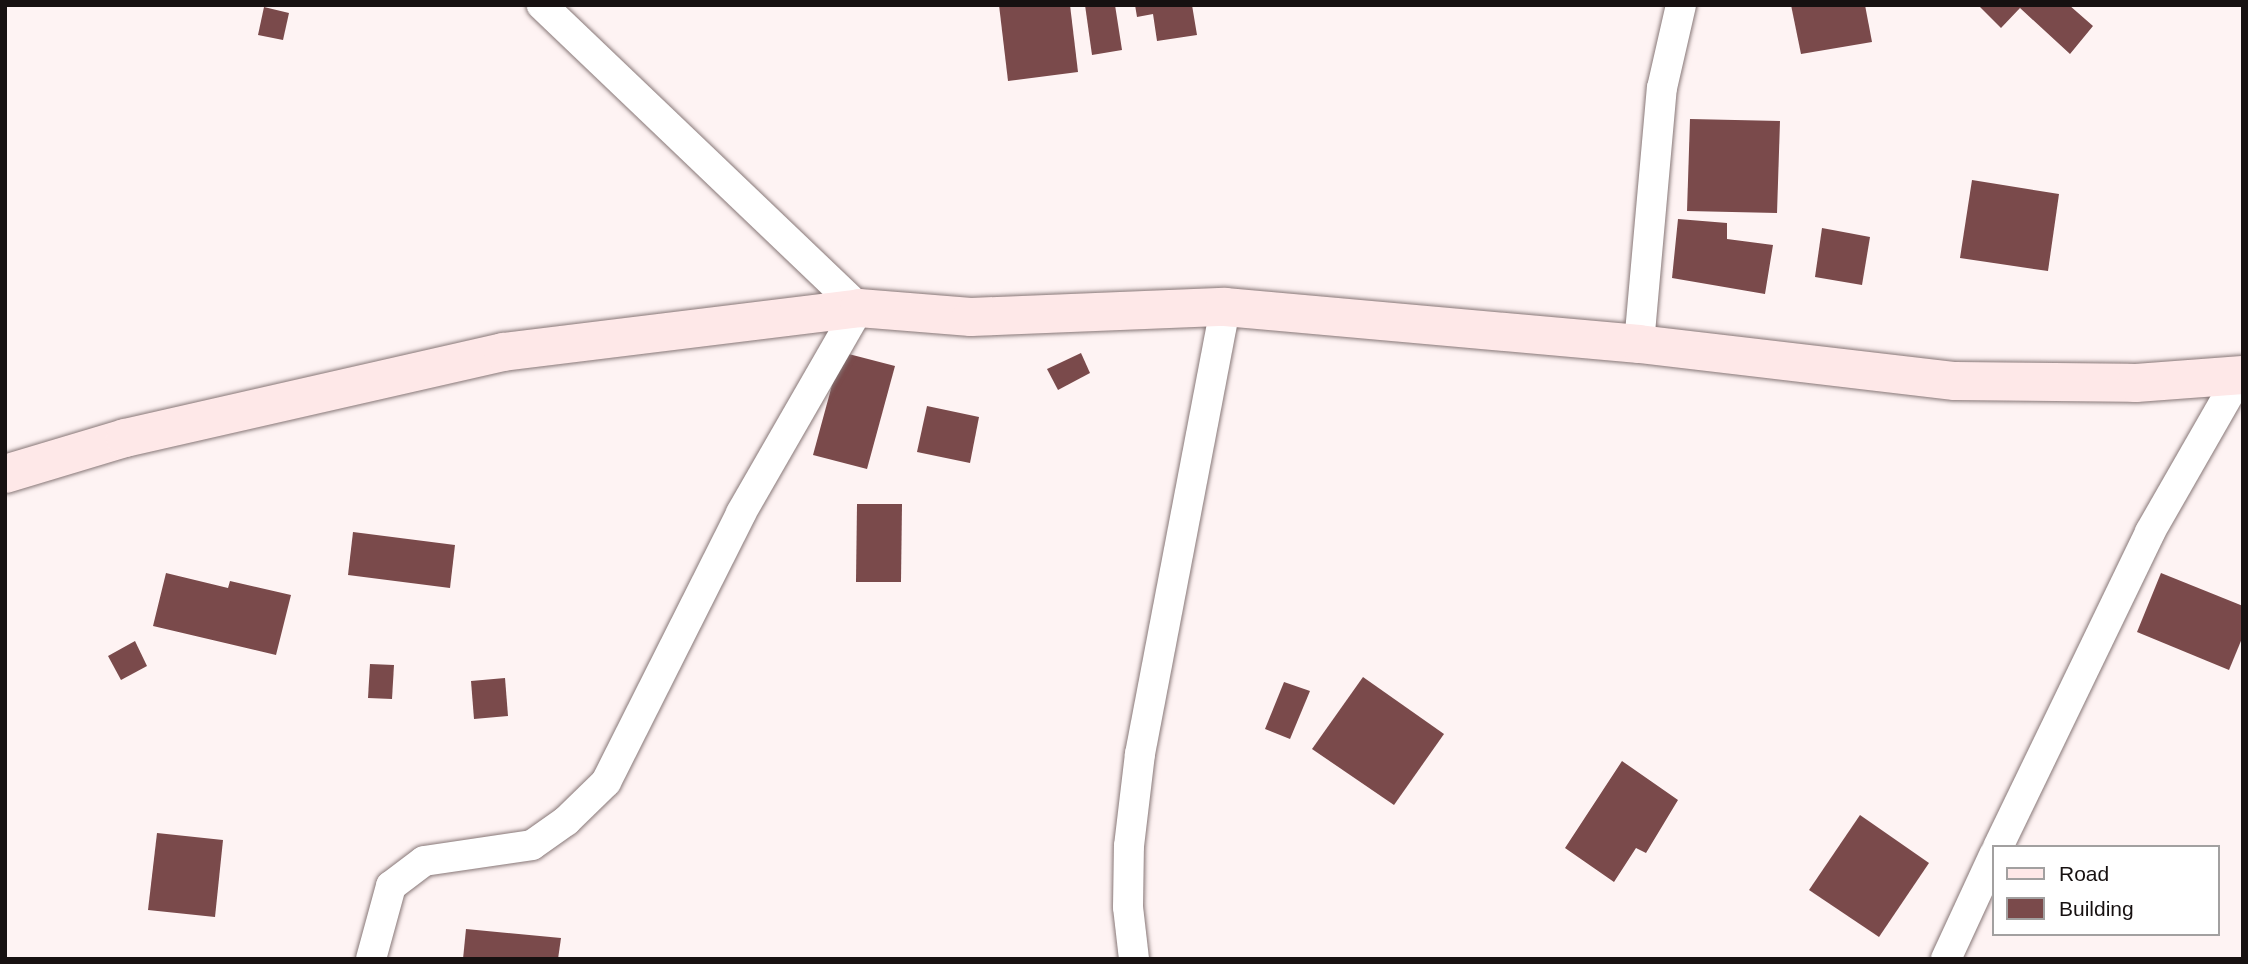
<!DOCTYPE html>
<html>
<head>
<meta charset="utf-8">
<style>
	body { margin:0 }
	#map { position:relative; width:2248px; height:964px; overflow:hidden; background:#fef3f3; font-family:Arial,sans-serif }
	div>[style] { position:absolute }
	[style*='--x'] { left:calc(var(--x)*1px); top:calc(var(--y)*1px); width:calc(var(--w)*1px); rotate:calc(var(--a)*1deg) }
	.building>* { inset:0; background:#7a4a4b }
	.roads { filter:drop-shadow(0 0 2px #877777) drop-shadow(0 0 2px #877777) }
	.minor>* { height:30px; margin:-15px; padding:0 15px; transform-origin:15px; border-radius:15px; background:#fff }
	.secondary>* { height:38px; margin:-19px; padding:0 19px; transform-origin:19px; border-radius:19px; background:#fee8e8 }
	span { translate:-50% -50%; white-space:nowrap; text-align:center; line-height:1.15; -webkit-text-stroke:7px #fff; paint-order:stroke }
	.frame { position:absolute; inset:0; border:7px solid #171111; pointer-events:none }
	.legend { position:absolute; left:1992px; top:845px; width:228px; height:91px; box-sizing:border-box; background:#fff; border:2px solid #a2a0a0; margin:0; padding:9px 12px; list-style:none; font-size:21px; color:#171111 }
	.legend li { display:flex; align-items:center; gap:14px; height:35px }
	.legend b { width:35px; border:2px solid #a2a0a0 }
</style>
</head>
<body>
<div id="map">
	<div class="building">
		<div style="clip-path:polygon(999px 5px,1070px 5px,1078px 72px,1008px 81px)"></div>
		<div style="clip-path:polygon(1085px 5px,1115px 5px,1122px 50px,1092px 55px)"></div>
		<div style="clip-path:polygon(1135px 5px,1192px 5px,1197px 35px,1157px 41px,1153px 14px,1137px 17px)"></div>
		<div style="clip-path:polygon(1791px 5px,1865px 5px,1872px 42px,1801px 54px)"></div>
		<div style="clip-path:polygon(1978px 5px,2069px 5px,2093px 26px,2070px 54px,2020px 8px,2001px 28px)"></div>
		<div style="clip-path:polygon(264px 7px,289px 13px,283px 40px,258px 35px)"></div>
		<div style="clip-path:polygon(1690px 119px,1780px 121px,1777px 213px,1687px 211px)"></div>
		<div style="clip-path:polygon(1972px 180px,2059px 194px,2048px 271px,1960px 258px)"></div>
		<div style="clip-path:polygon(1678px 219px,1727px 223px,1727px 239px,1773px 245px,1765px 294px,1672px 278px)"></div>
		<div style="clip-path:polygon(1822px 228px,1870px 237px,1862px 285px,1815px 277px)"></div>
		<div style="clip-path:polygon(841px 352px,895px 366px,867px 469px,813px 455px)"></div>
		<div style="clip-path:polygon(1081px 353px,1090px 373px,1058px 390px,1047px 369px)"></div>
		<div style="clip-path:polygon(927px 406px,979px 417px,970px 463px,917px 452px)"></div>
		<div style="clip-path:polygon(857px 504px,902px 504px,901px 582px,856px 582px)"></div>
		<div style="clip-path:polygon(353px 532px,455px 545px,450px 588px,348px 575px)"></div>
		<div style="clip-path:polygon(166px 573px,228px 588px,230px 581px,291px 595px,276px 655px,153px 626px)"></div>
		<div style="clip-path:polygon(2161px 573px,2243px 606px,2243px 636px,2229px 670px,2137px 632px)"></div>
		<div style="clip-path:polygon(135px 641px,147px 666px,121px 680px,108px 656px)"></div>
		<div style="clip-path:polygon(370px 664px,394px 665px,392px 699px,368px 698px)"></div>
		<div style="clip-path:polygon(1363px 677px,1444px 734px,1394px 805px,1312px 749px)"></div>
		<div style="clip-path:polygon(505px 678px,508px 716px,474px 719px,471px 681px)"></div>
		<div style="clip-path:polygon(1284px 682px,1310px 691px,1290px 739px,1265px 729px)"></div>
		<div style="clip-path:polygon(1622px 761px,1678px 800px,1646px 853px,1636px 848px,1614px 882px,1565px 848px)"></div>
		<div style="clip-path:polygon(1860px 815px,1929px 863px,1879px 937px,1809px 890px)"></div>
		<div style="clip-path:polygon(157px 833px,223px 840px,215px 917px,148px 910px)"></div>
		<div style="clip-path:polygon(466px 929px,561px 938px,558px 959px,463px 959px)"></div>
	</div>
	<div class="roads">
		<div class="minor">
			<div style="--x:1639;--y:344;--w:257;--a:-84.9"></div>
			<div style="--x:1662;--y:88;--w:85;--a:-77.1"></div>
			<div style="--x:1998;--y:847;--w:350;--a:-64.2"></div>
			<div style="--x:2150;--y:532;--w:181;--a:-60.2"></div>
			<div style="--x:371;--y:959;--w:76;--a:-74.7"></div>
			<div style="--x:391;--y:886;--w:41;--a:-37.1"></div>
			<div style="--x:424;--y:861;--w:109;--a:-8.4"></div>
			<div style="--x:532;--y:845;--w:42;--a:-35.2"></div>
			<div style="--x:566;--y:821;--w:56;--a:-44.3"></div>
			<div style="--x:606;--y:782;--w:301;--a:-63.3"></div>
			<div style="--x:741;--y:513;--w:237;--a:-60.1"></div>
			<div style="--x:859;--y:308;--w:439;--a:-136.3"></div>
			<div style="--x:1134;--y:959;--w:52;--a:-96.6"></div>
			<div style="--x:1128;--y:907;--w:61;--a:-89.1"></div>
			<div style="--x:1129;--y:846;--w:93;--a:-83.2"></div>
			<div style="--x:1140;--y:754;--w:455;--a:-79.2"></div>
			<div style="--x:1946;--y:959;--w:115;--a:-65.2"></div>
		</div>
		<div class="secondary">
			<div style="--x:5;--y:474;--w:125;--a:-16.7"></div>
			<div style="--x:125;--y:438;--w:388;--a:-12.8"></div>
			<div style="--x:503;--y:352;--w:359;--a:-7"></div>
			<div style="--x:859;--y:308;--w:112;--a:4.6"></div>
			<div style="--x:971;--y:317;--w:254;--a:-2.3"></div>
			<div style="--x:1225;--y:307;--w:416;--a:5.1"></div>
			<div style="--x:1639;--y:344;--w:318;--a:6.7"></div>
			<div style="--x:1955;--y:381;--w:181;--a:0.6"></div>
			<div style="--x:2136;--y:383;--w:107;--a:-4.3"></div>
		</div>
	</div>
	<div class="frame"></div>
	<ul class="legend">
	<li><b style="height:9px;background:#fee8e8"></b>Road</li>
	<li><b style="height:19px;background:#7a4a4b"></b>Building</li>
	</ul>
</div>
</body>
</html>
